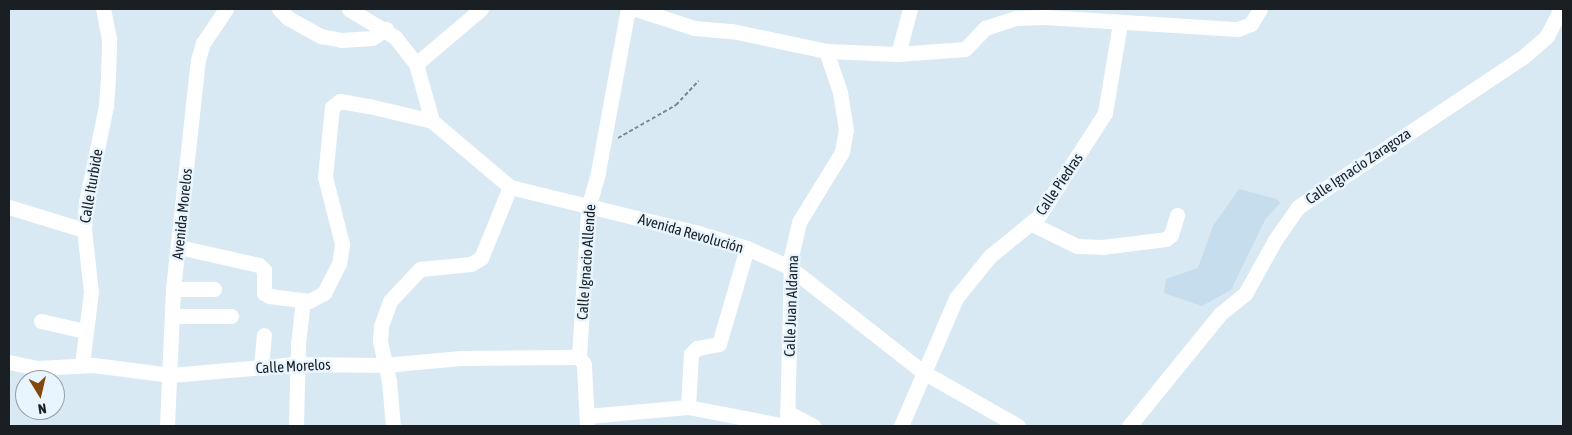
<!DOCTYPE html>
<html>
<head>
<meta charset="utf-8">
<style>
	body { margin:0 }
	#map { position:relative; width:1572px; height:435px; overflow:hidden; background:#d8e9f4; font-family:"Asap Condensed",sans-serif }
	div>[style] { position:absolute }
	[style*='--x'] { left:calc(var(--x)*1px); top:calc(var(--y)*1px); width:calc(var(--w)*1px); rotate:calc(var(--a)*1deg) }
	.built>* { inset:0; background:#c6dded }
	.path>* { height:2px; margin-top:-1px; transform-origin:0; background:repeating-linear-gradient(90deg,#7b878f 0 4px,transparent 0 6.5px) }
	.minor>* { height:15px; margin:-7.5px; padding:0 7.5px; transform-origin:7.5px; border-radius:7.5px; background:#fff }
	span { translate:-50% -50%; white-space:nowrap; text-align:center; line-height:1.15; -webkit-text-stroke:5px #e8f5fe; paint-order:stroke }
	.street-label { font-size:15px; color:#191f23 }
	.frame { position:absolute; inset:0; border:10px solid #191f23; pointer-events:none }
	.north { position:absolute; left:15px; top:370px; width:50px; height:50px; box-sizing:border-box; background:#e8f5fe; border:1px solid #959fa6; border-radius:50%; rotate:171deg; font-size:14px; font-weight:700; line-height:20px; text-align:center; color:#191f23 }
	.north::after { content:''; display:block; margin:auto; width:18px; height:22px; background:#854709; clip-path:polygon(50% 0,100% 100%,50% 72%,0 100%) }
</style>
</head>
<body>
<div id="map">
	<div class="built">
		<div style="clip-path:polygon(1239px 189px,1277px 199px,1280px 203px,1265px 220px,1231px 290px,1202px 306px,1164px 293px,1166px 279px,1198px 268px,1213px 226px)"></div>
	</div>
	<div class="path">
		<div style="--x:618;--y:138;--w:67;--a:-29.6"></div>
		<div style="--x:676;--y:105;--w:33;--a:-47"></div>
	</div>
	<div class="minor">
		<div style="--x:279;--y:9;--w:13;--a:45"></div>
		<div style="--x:288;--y:18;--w:38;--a:29"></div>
		<div style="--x:321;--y:36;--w:21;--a:11"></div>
		<div style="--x:342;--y:40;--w:30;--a:-4"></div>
		<div style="--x:372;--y:38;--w:17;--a:-33"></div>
		<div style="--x:349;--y:9;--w:54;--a:31.3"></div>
		<div style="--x:395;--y:37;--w:34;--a:52"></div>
		<div style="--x:416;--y:64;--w:59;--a:74.3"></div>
		<div style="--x:636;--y:9;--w:61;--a:18.1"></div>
		<div style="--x:694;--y:28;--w:38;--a:5"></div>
		<div style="--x:732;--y:31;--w:96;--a:12"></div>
		<div style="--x:826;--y:51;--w:72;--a:2.4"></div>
		<div style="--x:898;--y:54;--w:67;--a:-4.3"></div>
		<div style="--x:965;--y:49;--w:29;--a:-46"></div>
		<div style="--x:985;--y:28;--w:32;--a:-18"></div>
		<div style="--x:1015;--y:18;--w:30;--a:-2"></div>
		<div style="--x:1045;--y:17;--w:193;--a:3.6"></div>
		<div style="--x:1238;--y:29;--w:14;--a:-21"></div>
		<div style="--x:1251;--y:24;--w:17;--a:-59"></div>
		<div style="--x:898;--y:54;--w:47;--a:-75.1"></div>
		<div style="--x:416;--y:64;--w:85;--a:-40.2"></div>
		<div style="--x:9;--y:207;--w:78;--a:17"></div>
		<div style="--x:1032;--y:224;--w:50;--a:26.1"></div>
		<div style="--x:1077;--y:246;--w:25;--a:2"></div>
		<div style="--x:1102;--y:247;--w:64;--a:-7.1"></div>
		<div style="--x:1166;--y:239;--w:6;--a:-39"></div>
		<div style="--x:1171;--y:235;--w:21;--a:-73"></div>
		<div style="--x:179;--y:247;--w:82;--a:12.7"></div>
		<div style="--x:259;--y:265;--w:7;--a:45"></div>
		<div style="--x:264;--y:270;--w:23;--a:90"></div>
		<div style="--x:264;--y:293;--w:6;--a:31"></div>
		<div style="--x:269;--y:296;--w:40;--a:7.1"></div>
		<div style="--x:309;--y:301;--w:17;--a:-28"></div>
		<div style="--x:324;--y:293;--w:33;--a:-63"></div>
		<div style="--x:339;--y:264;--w:20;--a:-81"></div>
		<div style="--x:342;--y:244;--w:69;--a:-104.2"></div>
		<div style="--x:325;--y:177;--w:70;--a:-84.3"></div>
		<div style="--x:332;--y:107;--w:10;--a:-37"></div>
		<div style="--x:340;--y:101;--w:29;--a:10"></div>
		<div style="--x:369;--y:106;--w:65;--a:13.4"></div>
		<div style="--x:432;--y:121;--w:102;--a:40.2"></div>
		<div style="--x:510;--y:187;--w:190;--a:13.7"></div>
		<div style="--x:695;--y:232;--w:54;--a:17.1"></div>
		<div style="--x:747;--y:248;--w:46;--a:24.3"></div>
		<div style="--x:789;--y:267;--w:170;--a:38.1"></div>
		<div style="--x:923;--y:372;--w:109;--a:29.6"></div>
		<div style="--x:173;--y:289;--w:41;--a:0"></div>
		<div style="--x:172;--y:316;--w:59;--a:0"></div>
		<div style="--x:41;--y:321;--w:45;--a:12.8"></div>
		<div style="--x:9;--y:362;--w:30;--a:12"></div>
		<div style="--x:38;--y:368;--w:55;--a:-3.1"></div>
		<div style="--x:93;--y:365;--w:79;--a:7.3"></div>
		<div style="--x:171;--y:375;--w:126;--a:-5"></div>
		<div style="--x:297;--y:364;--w:87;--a:0.7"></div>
		<div style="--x:384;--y:365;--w:77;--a:-5.2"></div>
		<div style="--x:461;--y:358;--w:118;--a:-0.5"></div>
		<div style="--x:82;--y:365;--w:74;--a:-83"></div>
		<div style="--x:91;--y:292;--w:62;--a:-96.4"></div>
		<div style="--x:84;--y:230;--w:28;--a:-86"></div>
		<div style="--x:86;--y:202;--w:98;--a:-78.2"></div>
		<div style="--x:106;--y:106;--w:31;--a:-86"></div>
		<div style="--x:108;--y:75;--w:36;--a:-88"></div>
		<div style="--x:109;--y:39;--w:31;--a:-101"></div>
		<div style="--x:261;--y:368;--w:33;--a:-85"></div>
		<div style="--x:688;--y:407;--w:53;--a:-86.8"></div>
		<div style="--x:691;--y:354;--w:8;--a:-45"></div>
		<div style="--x:697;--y:348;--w:22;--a:-10"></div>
		<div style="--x:719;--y:344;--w:100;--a:-73.7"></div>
		<div style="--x:787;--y:412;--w:30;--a:28"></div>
		<div style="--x:587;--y:416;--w:101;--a:-5.1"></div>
		<div style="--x:688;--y:407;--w:100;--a:11"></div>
		<div style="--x:167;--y:426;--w:137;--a:-87.5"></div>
		<div style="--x:173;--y:289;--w:230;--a:-83.8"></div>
		<div style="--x:198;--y:60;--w:18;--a:-74"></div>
		<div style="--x:203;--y:43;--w:41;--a:-55.9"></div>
		<div style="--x:296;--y:426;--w:82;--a:-88.6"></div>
		<div style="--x:298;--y:344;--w:44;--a:-83.5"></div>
		<div style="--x:393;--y:426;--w:45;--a:-95.1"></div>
		<div style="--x:389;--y:381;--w:41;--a:-102.7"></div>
		<div style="--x:380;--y:341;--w:15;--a:-86"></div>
		<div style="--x:381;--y:326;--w:27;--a:-70"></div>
		<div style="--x:390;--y:301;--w:44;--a:-46.8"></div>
		<div style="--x:420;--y:269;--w:51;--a:-5.6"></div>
		<div style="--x:471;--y:264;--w:12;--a:-31"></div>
		<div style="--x:481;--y:258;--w:77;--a:-67.8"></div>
		<div style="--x:587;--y:426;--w:62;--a:-92.8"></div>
		<div style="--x:584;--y:364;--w:9;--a:-126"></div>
		<div style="--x:579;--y:357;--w:149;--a:-86.5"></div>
		<div style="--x:588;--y:208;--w:37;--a:-74"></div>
		<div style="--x:598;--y:172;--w:166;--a:-79.6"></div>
		<div style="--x:787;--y:426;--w:169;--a:-88.6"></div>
		<div style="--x:791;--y:257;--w:36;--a:-77"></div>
		<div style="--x:799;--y:222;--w:82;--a:-58.4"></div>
		<div style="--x:842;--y:152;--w:22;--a:-80"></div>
		<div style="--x:846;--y:130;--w:38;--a:-99"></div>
		<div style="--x:840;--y:92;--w:43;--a:-108.9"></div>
		<div style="--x:901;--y:426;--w:139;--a:-66.7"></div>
		<div style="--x:956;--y:298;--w:54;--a:-51"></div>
		<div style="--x:990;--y:256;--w:62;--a:-39.1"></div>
		<div style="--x:1038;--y:217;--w:124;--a:-57.2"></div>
		<div style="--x:1105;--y:113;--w:91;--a:-80.5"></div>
		<div style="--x:1129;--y:426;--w:144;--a:-50.9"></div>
		<div style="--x:1220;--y:314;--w:32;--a:-39"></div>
		<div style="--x:1245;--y:294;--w:62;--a:-60.9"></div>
		<div style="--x:1275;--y:240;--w:40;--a:-55.1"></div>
		<div style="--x:1298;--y:207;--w:270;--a:-33.7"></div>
		<div style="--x:1523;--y:57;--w:32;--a:-41"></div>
		<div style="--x:1547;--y:36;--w:30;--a:-63"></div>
	</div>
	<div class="street-label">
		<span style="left:1358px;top:166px;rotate:-34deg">Calle Ignacio Zaragoza</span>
		<span style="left:1059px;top:184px;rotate:-56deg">Calle Piedras</span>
		<span style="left:91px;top:186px;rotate:-80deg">Calle Iturbide</span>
		<span style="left:182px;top:214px;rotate:-84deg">Avenida Morelos</span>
		<span style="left:691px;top:233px;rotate:16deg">Avenida Revolución</span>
		<span style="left:586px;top:262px;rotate:-86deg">Calle Ignacio Allende</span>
		<span style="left:791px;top:306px;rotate:-88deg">Calle Juan Aldama</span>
		<span style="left:293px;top:366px;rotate:-3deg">Calle Morelos</span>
	</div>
	<div class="frame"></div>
	<div class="north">N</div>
</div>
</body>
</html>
